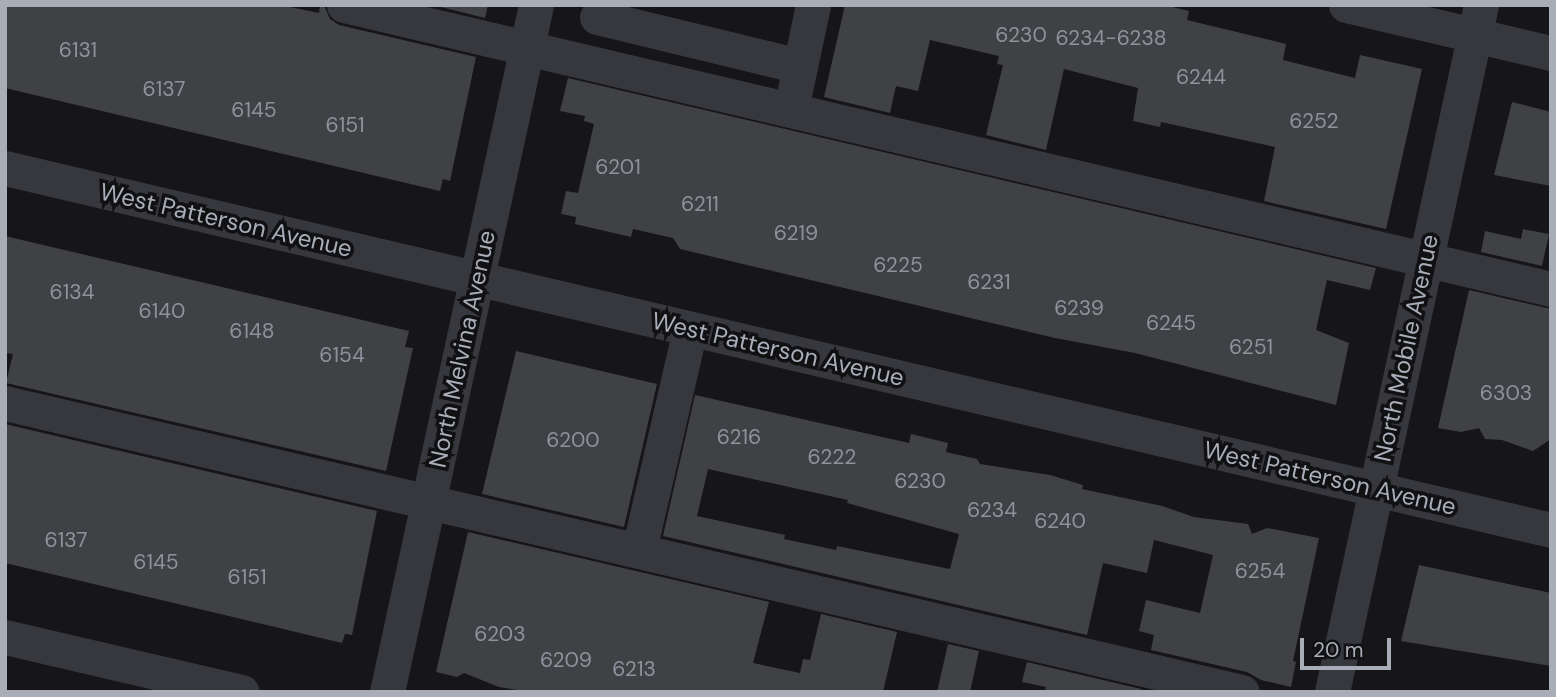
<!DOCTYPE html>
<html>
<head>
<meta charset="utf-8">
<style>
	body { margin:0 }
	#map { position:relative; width:1556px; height:697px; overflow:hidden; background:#161618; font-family:"DM Sans",sans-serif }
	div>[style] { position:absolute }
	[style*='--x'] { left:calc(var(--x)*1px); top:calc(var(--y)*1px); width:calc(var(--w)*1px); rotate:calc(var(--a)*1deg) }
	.building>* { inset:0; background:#404145 }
	.minor>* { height:35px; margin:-17.5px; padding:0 17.5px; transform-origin:17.5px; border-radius:17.5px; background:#37383d }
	span { translate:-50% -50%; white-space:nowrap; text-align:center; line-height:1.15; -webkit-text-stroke:7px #111113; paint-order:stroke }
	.number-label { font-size:21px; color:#8e929b }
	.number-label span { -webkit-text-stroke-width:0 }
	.street-label { font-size:24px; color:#a8adb8 }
	.frame { position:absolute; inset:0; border:7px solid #a8adb8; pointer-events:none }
	.scale { position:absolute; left:1300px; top:638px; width:91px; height:32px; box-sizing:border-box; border:4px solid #a8adb8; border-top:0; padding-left:9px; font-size:21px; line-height:24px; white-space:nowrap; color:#a8adb8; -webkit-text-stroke:5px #111113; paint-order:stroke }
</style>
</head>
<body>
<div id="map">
	<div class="building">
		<div style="clip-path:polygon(5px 5px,280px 5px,319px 13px,320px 5px,324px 5px,330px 19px,339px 25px,476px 57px,450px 181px,443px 179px,440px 191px,5px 88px)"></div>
		<div style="clip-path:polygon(433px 5px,488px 5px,485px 18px)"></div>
		<div style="clip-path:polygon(845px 5px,1164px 5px,1189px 11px,1187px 20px,1286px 44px,1283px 60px,1355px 78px,1360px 55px,1422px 69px,1386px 229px,1264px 201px,1275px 147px,1161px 122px,1160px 127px,1133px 121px,1138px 88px,1064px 69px,1046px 150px,986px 135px,1003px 65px,997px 64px,999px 56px,930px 40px,918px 91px,896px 86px,890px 113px,824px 97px)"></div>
		<div style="clip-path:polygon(568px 78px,1376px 268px,1370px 290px,1327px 280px,1316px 330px,1349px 343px,1336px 405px,1135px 353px,1055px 338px,680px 249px,673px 238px,633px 229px,631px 237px,575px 224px,576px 217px,561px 214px,566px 191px,578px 193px,594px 124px,584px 121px,585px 116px,560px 111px)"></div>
		<div style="clip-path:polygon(1512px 102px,1551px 112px,1551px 186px,1494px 175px)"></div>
		<div style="clip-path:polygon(1523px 229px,1549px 234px,1542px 266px,1481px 252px,1485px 231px,1521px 239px)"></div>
		<div style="clip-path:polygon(5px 236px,409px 331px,405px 347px,413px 348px,386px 471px,6px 383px,13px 354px,5px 353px)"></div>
		<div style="clip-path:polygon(1469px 290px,1551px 309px,1551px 439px,1533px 451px,1502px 440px,1485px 439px,1479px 428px,1461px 432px,1438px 428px)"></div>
		<div style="clip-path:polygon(516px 351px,657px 384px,624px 527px,482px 494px)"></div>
		<div style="clip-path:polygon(evenodd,695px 395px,909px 443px,911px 434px,948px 443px,946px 452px,977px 459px,980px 464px,1050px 475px,1083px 485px,1082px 489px,1162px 506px,1194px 517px,1248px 524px,1252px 534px,1267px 528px,1319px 538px,1293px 661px,1296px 662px,1291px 687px,1261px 680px,1247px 672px,1151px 650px,1154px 635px,1139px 631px,1146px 600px,1200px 613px,1213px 555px,1154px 540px,1147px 573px,1103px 563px,1087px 635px,663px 536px,695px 395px,708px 469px,848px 500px,847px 503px,959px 534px,950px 569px,837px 546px,836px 550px,784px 539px,785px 535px,697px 516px,708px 469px)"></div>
		<div style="clip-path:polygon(5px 424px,377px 511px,352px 635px,345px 634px,342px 643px,5px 563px)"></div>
		<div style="clip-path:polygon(468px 532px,769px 602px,753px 663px,800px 673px,803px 659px,810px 660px,821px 614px,897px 632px,883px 692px,530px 692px,499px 687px,464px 673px,457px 677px,436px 672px)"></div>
		<div style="clip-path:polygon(1419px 565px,1551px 593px,1551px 666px,1401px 641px)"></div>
		<div style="clip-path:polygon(948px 644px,979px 651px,970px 692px,937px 692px)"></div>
		<div style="clip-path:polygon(1027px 662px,1141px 689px,1141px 692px,1045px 692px,1046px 687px,1022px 682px)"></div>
	</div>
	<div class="minor">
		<div style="--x:344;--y:5;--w:1240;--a:13.24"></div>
		<div style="--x:1346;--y:5;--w:211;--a:13.2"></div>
		<div style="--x:597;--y:17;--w:209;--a:13.6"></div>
		<div style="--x:795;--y:90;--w:87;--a:-78"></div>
		<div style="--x:5;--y:168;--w:1588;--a:13.18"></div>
		<div style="--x:5;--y:403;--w:1270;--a:13.15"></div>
		<div style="--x:639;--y:550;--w:227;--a:-77"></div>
		<div style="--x:5;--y:637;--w:243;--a:13.1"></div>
		<div style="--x:387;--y:692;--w:703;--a:-77.76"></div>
		<div style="--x:1332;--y:692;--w:703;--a:-77.76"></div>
	</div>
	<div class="number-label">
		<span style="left:1021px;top:35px">6230</span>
		<span style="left:1111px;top:38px">6234-6238</span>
		<span style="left:78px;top:50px">6131</span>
		<span style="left:1201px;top:77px">6244</span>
		<span style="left:164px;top:89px">6137</span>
		<span style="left:254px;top:110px">6145</span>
		<span style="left:1314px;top:121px">6252</span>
		<span style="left:345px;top:125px">6151</span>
		<span style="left:618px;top:167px">6201</span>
		<span style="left:700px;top:204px">6211</span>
		<span style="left:796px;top:233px">6219</span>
		<span style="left:898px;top:265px">6225</span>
		<span style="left:989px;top:282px">6231</span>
		<span style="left:72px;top:292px">6134</span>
		<span style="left:1079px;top:308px">6239</span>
		<span style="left:162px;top:311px">6140</span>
		<span style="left:1171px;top:323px">6245</span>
		<span style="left:252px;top:331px">6148</span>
		<span style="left:1251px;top:347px">6251</span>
		<span style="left:342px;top:355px">6154</span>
		<span style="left:1506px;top:393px">6303</span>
		<span style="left:739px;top:437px">6216</span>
		<span style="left:573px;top:440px">6200</span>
		<span style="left:832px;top:457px">6222</span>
		<span style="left:920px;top:481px">6230</span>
		<span style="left:992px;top:510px">6234</span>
		<span style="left:1060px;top:521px">6240</span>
		<span style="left:66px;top:540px">6137</span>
		<span style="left:156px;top:562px">6145</span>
		<span style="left:1260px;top:571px">6254</span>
		<span style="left:247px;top:577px">6151</span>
		<span style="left:500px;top:634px">6203</span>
		<span style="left:566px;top:660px">6209</span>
		<span style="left:634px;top:669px">6213</span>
	</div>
	<div class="street-label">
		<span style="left:226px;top:220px;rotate:13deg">West Patterson Avenue</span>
		<span style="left:1406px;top:348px;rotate:-78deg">North Mobile Avenue</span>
		<span style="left:462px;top:349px;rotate:-78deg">North Melvina Avenue</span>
		<span style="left:778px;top:349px;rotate:13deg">West Patterson Avenue</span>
		<span style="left:1330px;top:478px;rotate:13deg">West Patterson Avenue</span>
	</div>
	<div class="frame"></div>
	<div class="scale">20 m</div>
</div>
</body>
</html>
